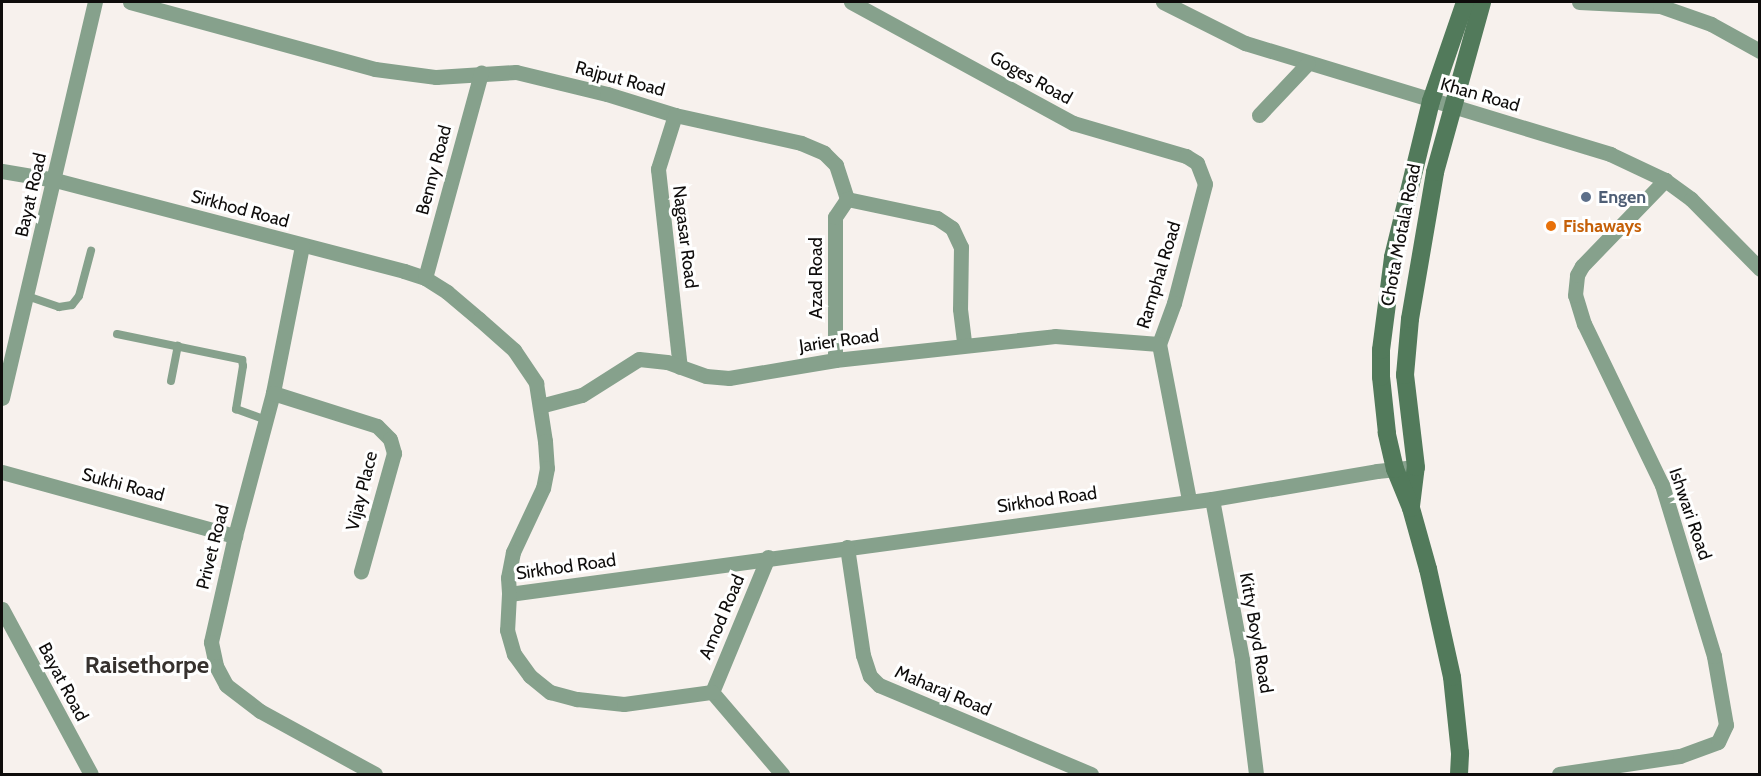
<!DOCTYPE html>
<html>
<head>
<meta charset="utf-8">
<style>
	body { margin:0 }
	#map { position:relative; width:1761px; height:776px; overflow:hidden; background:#f7f1ed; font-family:Cabin,sans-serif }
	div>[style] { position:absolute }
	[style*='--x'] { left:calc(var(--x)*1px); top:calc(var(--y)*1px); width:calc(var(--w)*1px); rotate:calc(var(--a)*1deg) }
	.lane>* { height:8px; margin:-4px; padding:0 4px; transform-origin:4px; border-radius:4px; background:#86a18c }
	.street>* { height:15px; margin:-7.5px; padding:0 7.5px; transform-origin:7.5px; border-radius:7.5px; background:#86a18c }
	.secondary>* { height:18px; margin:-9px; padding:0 9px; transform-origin:9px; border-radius:9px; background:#527a5b }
	.dots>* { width:16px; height:16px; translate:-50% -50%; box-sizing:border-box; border:3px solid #fff; border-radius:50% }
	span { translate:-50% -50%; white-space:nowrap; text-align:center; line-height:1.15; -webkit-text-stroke:6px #fff; paint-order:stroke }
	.street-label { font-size:18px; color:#0e0c0b }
	.service-label { font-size:18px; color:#4e5e75; font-weight:700 }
	.left { translate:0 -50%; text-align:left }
	.food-label { font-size:18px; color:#c56008; font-weight:700 }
	.district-label { font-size:24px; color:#36312e; font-weight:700 }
	.frame { position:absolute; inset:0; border:3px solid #0e0c0b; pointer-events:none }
</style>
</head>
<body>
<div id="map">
	<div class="lane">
		<div style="--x:27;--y:296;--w:34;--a:19"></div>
		<div style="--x:59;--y:307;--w:13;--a:-9"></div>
		<div style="--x:72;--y:305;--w:11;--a:-52"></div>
		<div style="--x:79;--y:296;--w:47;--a:-75.1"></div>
		<div style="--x:117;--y:334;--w:128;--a:11.7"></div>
		<div style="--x:242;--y:360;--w:6;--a:81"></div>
		<div style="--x:243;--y:366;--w:44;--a:99.2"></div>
		<div style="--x:236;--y:409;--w:32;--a:20"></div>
		<div style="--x:171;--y:381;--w:36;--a:-79"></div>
	</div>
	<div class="street">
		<div style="--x:130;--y:2;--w:254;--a:15.3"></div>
		<div style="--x:375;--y:69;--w:62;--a:7.5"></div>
		<div style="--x:436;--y:77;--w:80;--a:-3.6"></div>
		<div style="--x:516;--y:72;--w:94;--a:13.6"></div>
		<div style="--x:607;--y:94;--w:71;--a:17.2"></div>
		<div style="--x:675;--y:115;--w:129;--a:12.5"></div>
		<div style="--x:801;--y:143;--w:25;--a:23"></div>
		<div style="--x:824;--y:153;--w:17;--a:45"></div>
		<div style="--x:836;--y:165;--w:36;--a:72"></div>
		<div style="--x:847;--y:199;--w:92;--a:11.9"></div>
		<div style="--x:937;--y:218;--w:18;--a:34"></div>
		<div style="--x:952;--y:228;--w:21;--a:65"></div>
		<div style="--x:961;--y:247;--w:62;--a:90.9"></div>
		<div style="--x:960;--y:309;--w:35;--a:83"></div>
		<div style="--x:851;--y:2;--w:253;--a:28.6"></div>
		<div style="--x:1073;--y:123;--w:118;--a:16.3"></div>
		<div style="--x:1186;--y:156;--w:13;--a:32"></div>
		<div style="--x:1197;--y:163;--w:22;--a:69"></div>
		<div style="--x:1205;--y:184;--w:123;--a:104.6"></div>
		<div style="--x:1174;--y:303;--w:44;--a:110.1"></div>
		<div style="--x:1159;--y:344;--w:159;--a:79.1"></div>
		<div style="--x:1163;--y:2;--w:92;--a:26.6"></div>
		<div style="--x:1245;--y:43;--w:382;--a:16.9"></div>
		<div style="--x:1610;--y:154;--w:61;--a:25.3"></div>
		<div style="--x:1665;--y:180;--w:32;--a:36"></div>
		<div style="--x:1691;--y:199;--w:98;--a:45.4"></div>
		<div style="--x:1579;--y:2;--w:81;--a:2.8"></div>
		<div style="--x:1660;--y:6;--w:54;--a:19.4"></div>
		<div style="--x:1711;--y:24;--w:56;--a:28.9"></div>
		<div style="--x:675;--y:115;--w:57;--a:107.5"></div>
		<div style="--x:658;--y:169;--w:199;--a:83.7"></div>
		<div style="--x:1259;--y:115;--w:71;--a:-46.7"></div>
		<div style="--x:2;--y:171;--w:54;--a:9.6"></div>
		<div style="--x:55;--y:180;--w:361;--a:14.6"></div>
		<div style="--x:404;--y:271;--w:22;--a:18"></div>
		<div style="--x:425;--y:278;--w:26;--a:32"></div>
		<div style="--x:447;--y:292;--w:42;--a:40.2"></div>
		<div style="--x:479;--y:319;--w:47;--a:41.5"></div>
		<div style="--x:514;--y:350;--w:40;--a:56"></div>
		<div style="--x:536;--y:383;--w:59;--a:81.2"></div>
		<div style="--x:545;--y:441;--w:27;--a:86"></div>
		<div style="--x:547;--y:468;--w:20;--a:101"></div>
		<div style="--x:543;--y:488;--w:71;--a:115.1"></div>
		<div style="--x:513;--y:552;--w:26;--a:101"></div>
		<div style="--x:508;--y:578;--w:16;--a:86"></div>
		<div style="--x:509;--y:594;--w:709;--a:-7.7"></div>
		<div style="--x:1212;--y:499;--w:167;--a:-9.6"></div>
		<div style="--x:1377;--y:471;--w:39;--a:-6"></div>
		<div style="--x:302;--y:246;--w:150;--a:101.2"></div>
		<div style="--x:273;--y:393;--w:148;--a:104.9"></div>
		<div style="--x:235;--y:536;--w:109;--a:102.8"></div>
		<div style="--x:211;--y:642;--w:25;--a:78"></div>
		<div style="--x:216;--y:666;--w:21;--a:62"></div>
		<div style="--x:226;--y:685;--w:43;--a:37.4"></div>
		<div style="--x:260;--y:711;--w:131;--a:28.7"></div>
		<div style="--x:425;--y:278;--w:213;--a:-74.7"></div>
		<div style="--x:835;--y:360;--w:143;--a:-90"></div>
		<div style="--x:835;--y:217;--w:22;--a:-56"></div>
		<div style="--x:273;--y:393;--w:109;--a:17.6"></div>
		<div style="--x:377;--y:426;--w:18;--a:45"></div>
		<div style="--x:390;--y:439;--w:15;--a:74"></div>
		<div style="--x:394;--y:453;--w:123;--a:105.6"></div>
		<div style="--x:2;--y:398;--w:407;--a:-76.8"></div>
		<div style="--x:540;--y:406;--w:43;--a:-14.7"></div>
		<div style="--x:582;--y:395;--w:67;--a:-32.3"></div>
		<div style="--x:639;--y:359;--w:28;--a:6"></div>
		<div style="--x:667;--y:362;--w:41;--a:19.7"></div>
		<div style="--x:706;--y:376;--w:23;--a:5"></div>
		<div style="--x:729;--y:378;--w:108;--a:-9.6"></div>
		<div style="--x:835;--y:360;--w:221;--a:-6.2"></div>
		<div style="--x:1055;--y:336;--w:104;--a:4.4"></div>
		<div style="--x:2;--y:472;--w:242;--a:15.4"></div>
		<div style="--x:1212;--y:499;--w:164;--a:79.4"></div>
		<div style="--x:1242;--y:660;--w:115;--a:83"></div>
		<div style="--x:847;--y:547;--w:109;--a:81.6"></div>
		<div style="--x:863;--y:655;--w:22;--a:72"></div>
		<div style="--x:870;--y:676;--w:13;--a:45"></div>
		<div style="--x:879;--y:685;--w:230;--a:22.8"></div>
		<div style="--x:768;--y:557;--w:146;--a:112.5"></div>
		<div style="--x:712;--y:692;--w:108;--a:49.5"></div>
		<div style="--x:509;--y:594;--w:36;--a:93"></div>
		<div style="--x:507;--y:630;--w:25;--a:74"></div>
		<div style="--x:514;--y:654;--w:27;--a:54"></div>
		<div style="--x:530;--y:676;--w:26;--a:39"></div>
		<div style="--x:550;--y:692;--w:28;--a:15"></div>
		<div style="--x:577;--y:699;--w:47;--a:6.1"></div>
		<div style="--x:624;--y:704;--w:89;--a:-7.8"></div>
		<div style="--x:2;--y:609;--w:187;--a:61.7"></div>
		<div style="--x:1559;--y:774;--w:122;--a:-8.5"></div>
		<div style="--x:1680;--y:756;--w:40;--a:-20.2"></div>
		<div style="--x:1718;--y:742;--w:19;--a:-65"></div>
		<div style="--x:1726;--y:725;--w:70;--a:-99.9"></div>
		<div style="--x:1714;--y:656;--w:179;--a:-106.9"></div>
		<div style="--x:1662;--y:485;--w:179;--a:-115.8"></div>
		<div style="--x:1584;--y:324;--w:30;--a:-107"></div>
		<div style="--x:1575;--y:295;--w:20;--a:-84"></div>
		<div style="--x:1577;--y:275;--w:10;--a:-61"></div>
		<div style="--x:1582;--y:266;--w:120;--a:-46"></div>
	</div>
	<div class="secondary">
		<div style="--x:1411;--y:506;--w:39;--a:-83"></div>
		<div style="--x:1416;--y:467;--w:93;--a:-96.8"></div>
		<div style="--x:1405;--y:375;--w:56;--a:-84.9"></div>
		<div style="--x:1410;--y:319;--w:149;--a:-80.3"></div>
		<div style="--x:1435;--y:172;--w:176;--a:-74.5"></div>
		<div style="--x:1459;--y:774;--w:21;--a:-87"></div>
		<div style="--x:1460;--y:753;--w:76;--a:-96"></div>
		<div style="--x:1452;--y:677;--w:111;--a:-102.5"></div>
		<div style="--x:1428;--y:569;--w:63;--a:-105.6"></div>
		<div style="--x:1411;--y:508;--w:42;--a:-112.3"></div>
		<div style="--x:1395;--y:469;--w:37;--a:-103"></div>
		<div style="--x:1387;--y:433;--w:56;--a:-96.1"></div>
		<div style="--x:1381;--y:377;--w:27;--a:-90"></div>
		<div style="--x:1381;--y:350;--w:94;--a:-82.6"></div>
		<div style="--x:1393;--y:257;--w:161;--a:-76.3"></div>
		<div style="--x:1431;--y:101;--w:105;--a:-71"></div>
	</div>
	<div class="dots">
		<div style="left:1586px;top:197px;background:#5c6f8a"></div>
		<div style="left:1551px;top:226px;background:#e8710a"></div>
	</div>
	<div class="street-label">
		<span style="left:1031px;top:78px;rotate:29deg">Goges Road</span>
		<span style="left:620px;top:79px;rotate:15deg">Rajput Road</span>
		<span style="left:1480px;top:95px;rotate:16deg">Khan Road</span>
		<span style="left:434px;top:170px;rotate:-75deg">Benny Road</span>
		<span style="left:31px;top:195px;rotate:-77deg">Bayat Road</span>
		<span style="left:240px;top:209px;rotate:15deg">Sirkhod Road</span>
		<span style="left:1401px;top:235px;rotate:-79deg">Chota Motala Road</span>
		<span style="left:685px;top:237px;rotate:83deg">Nagasar Road</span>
		<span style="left:1159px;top:275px;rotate:-73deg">Ramphal Road</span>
		<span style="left:816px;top:278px;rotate:-90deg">Azad Road</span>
		<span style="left:839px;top:341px;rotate:-8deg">Jarier Road</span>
		<span style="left:123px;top:485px;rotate:15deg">Sukhi Road</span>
		<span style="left:362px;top:491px;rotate:-76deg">Vijay Place</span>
		<span style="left:1047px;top:500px;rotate:-8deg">Sirkhod Road</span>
		<span style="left:1690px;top:514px;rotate:71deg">Ishwari Road</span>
		<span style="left:213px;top:547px;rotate:-76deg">Privet Road</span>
		<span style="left:566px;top:567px;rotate:-8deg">Sirkhod Road</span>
		<span style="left:722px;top:617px;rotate:-67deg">Amod Road</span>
		<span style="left:1256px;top:633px;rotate:80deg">Kitty Boyd Road</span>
		<span style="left:63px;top:682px;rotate:62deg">Bayat Road</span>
		<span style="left:943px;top:691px;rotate:23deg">Maharaj Road</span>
	</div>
	<div class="service-label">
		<span class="left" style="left:1598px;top:197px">Engen</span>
	</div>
	<div class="food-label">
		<span class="left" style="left:1563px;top:226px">Fishaways</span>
	</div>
	<div class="district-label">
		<span style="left:147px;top:665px">Raisethorpe</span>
	</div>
	<div class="frame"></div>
</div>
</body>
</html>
